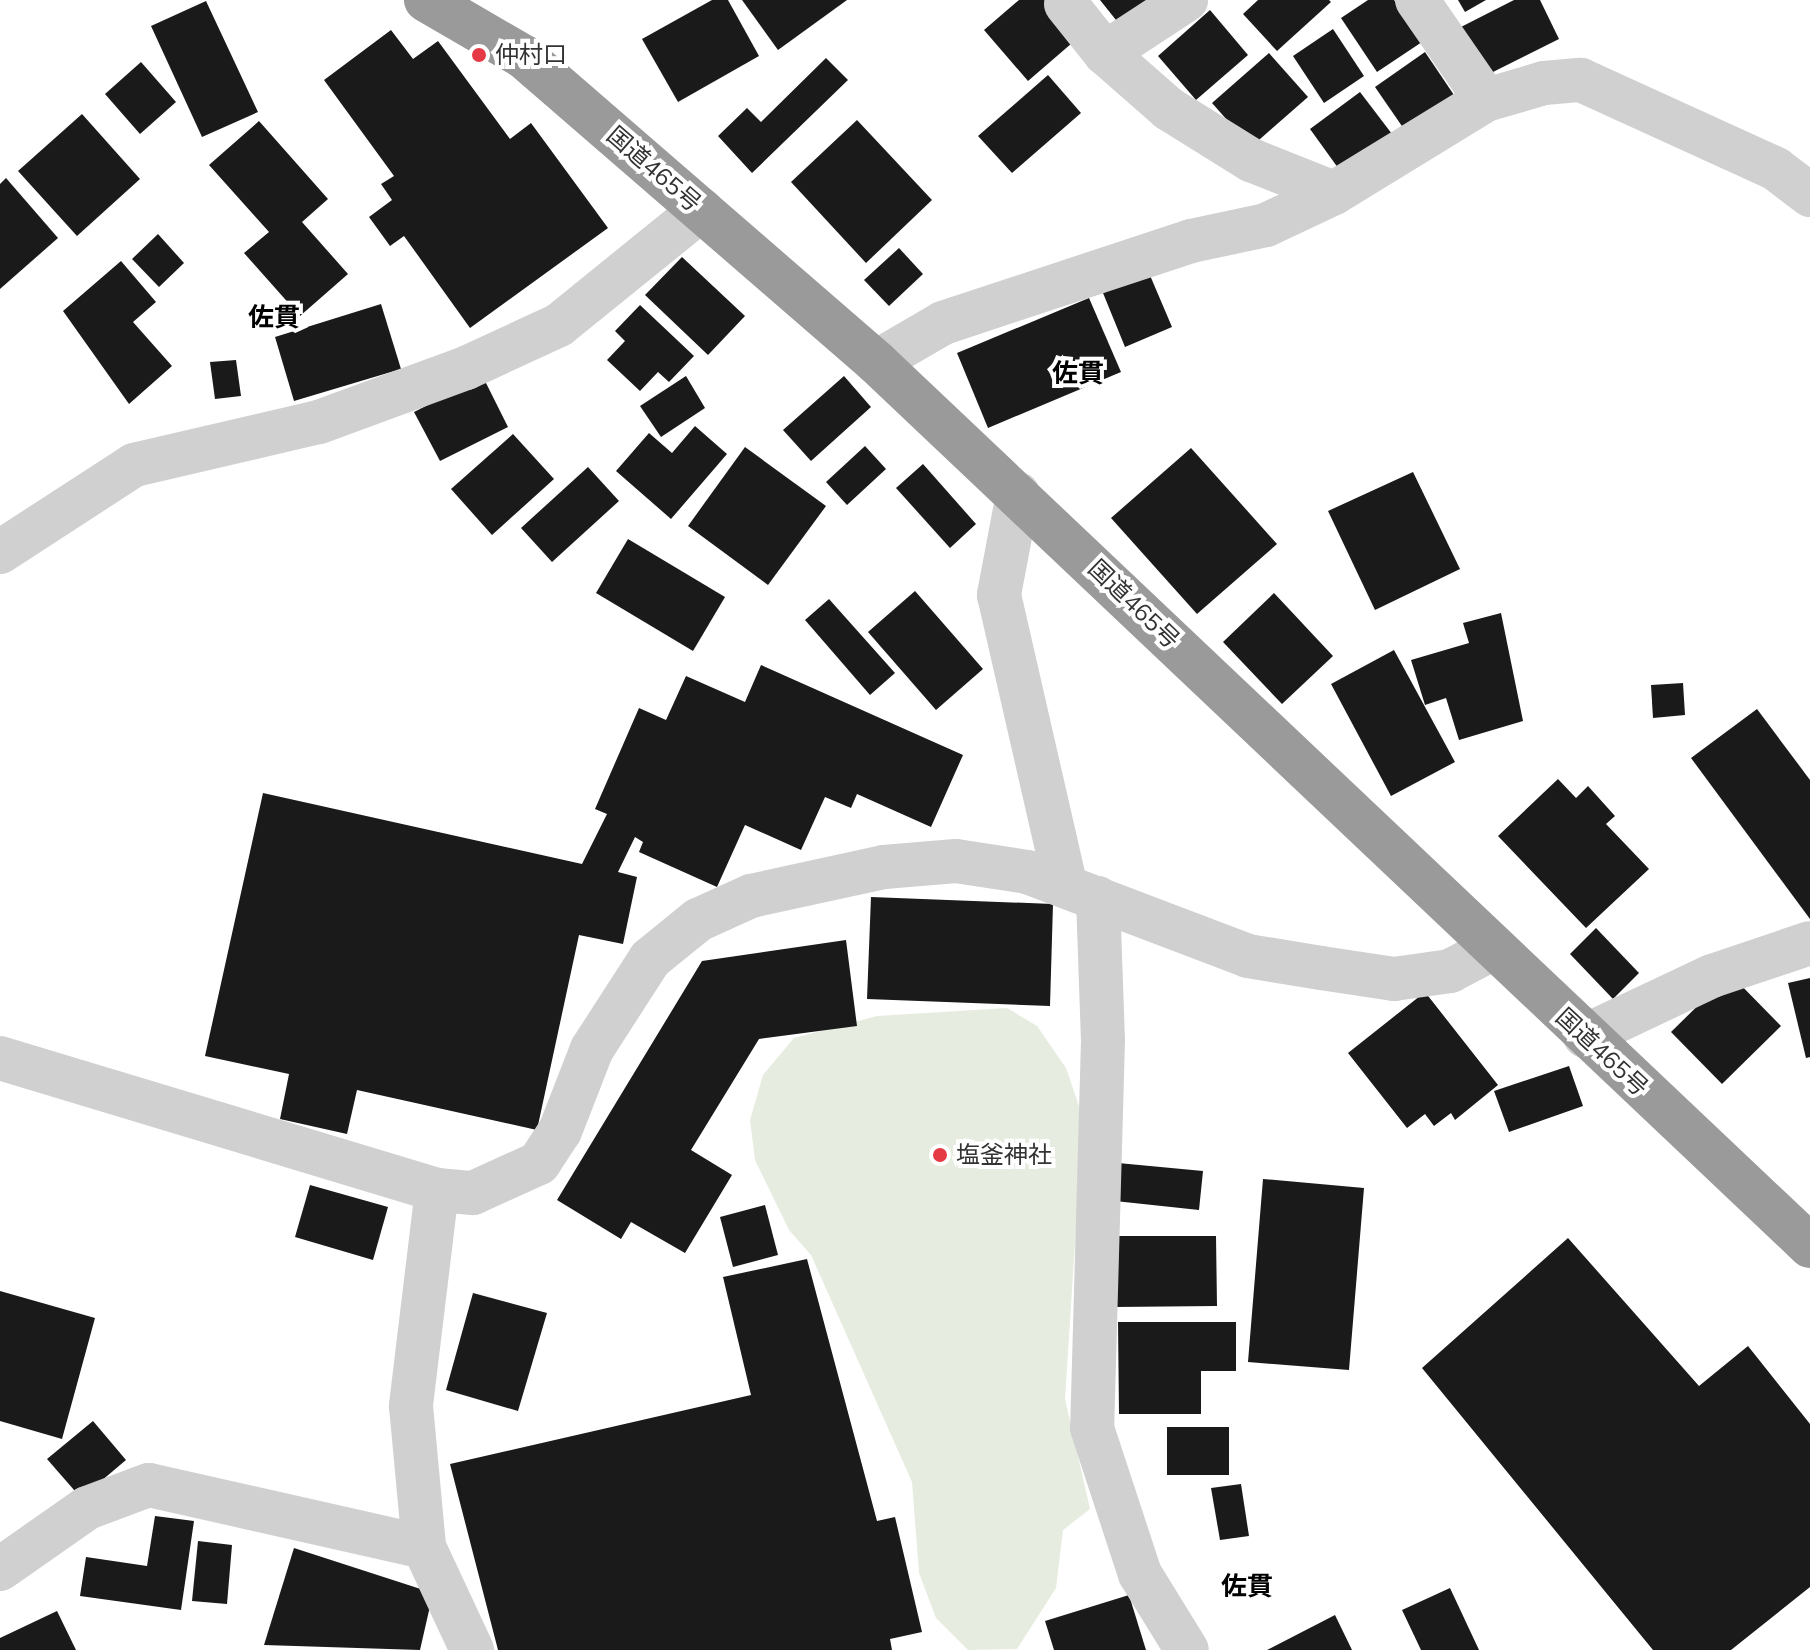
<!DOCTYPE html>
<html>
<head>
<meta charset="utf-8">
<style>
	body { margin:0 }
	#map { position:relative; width:1810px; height:1650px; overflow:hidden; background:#fff; font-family:Mulish,"Noto Sans JP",sans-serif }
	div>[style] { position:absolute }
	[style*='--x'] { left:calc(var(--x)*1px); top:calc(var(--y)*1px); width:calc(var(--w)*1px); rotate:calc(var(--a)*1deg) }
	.green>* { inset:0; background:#e6ecdf }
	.building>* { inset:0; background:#1a1a1a }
	.minor>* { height:44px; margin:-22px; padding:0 22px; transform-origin:22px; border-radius:22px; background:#d0d0d0 }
	.highway>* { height:44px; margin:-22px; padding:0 22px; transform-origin:22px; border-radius:22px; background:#9a9a9a }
	.dots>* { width:22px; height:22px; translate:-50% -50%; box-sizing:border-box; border:4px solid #fff; border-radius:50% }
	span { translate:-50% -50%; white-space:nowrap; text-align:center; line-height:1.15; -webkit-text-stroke:8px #fff; paint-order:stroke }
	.poi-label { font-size:24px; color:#333 }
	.left { translate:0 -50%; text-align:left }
	.street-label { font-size:24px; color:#333 }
	.neighbourhood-label { font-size:26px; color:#000; font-weight:700 }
</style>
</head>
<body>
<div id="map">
	<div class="green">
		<div style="clip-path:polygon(1007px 1008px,1037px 1026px,1066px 1068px,1083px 1118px,1065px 1399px,1090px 1509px,1063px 1530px,1056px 1588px,1017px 1649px,968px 1650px,936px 1618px,919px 1573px,912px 1482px,811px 1255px,789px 1230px,755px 1160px,750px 1120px,763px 1075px,794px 1038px,877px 1016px)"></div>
	</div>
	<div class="building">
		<div style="clip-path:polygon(712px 0,728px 0,759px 56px,678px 102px,642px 39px)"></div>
		<div style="clip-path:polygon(742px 0,847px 0,778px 50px)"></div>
		<div style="clip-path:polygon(1019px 0,1048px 0,1079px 37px,1028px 81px,984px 30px)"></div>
		<div style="clip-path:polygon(1100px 0,1153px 0,1120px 25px)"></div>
		<div style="clip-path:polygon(1258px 0,1329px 0,1331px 2px,1277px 51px,1243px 14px)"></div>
		<div style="clip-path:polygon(1368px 0,1394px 0,1422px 42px,1377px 72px,1341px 18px)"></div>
		<div style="clip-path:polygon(1458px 0,1486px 0,1465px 12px)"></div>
		<div style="clip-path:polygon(1514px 0,1540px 0,1559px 39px,1483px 77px,1459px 28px)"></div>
		<div style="clip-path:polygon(206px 1px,258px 112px,202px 137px,151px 26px)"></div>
		<div style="clip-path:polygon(1210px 10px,1248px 55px,1196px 100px,1158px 56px)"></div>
		<div style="clip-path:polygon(1333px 29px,1364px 76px,1324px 103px,1293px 56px)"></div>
		<div style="clip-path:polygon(391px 30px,413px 59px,438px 41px,510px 139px,531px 123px,608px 228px,470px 328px,404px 236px,390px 246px,369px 217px,392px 200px,381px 184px,394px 176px,324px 80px)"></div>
		<div style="clip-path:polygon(1425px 52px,1456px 98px,1406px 132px,1375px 87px)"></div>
		<div style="clip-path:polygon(1269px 53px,1308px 97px,1251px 147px,1212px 103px)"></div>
		<div style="clip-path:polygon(826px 58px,848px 80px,752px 173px,718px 136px,747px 108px,761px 122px)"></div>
		<div style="clip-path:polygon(141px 62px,176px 102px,140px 134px,105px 94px)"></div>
		<div style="clip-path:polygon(1048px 75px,1081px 113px,1012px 173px,978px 136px)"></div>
		<div style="clip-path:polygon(1360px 92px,1392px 134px,1341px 172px,1310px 129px)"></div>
		<div style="clip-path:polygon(82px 114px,140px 179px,77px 236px,18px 171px)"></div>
		<div style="clip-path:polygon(857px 120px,932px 200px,866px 263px,791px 182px)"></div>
		<div style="clip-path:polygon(259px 121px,328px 199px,302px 222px,348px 274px,300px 316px,244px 253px,269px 232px,209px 165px)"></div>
		<div style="clip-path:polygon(6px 178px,58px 238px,0 289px,0 184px)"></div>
		<div style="clip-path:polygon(158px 234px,184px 263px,159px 287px,132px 259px)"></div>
		<div style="clip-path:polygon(899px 248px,923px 274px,889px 306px,864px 280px)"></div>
		<div style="clip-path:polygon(682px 257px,745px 316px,708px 355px,645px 295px)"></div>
		<div style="clip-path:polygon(121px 261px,156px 302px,133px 322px,172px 366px,129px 404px,63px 311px)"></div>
		<div style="clip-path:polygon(1149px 273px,1172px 327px,1125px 347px,1103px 293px)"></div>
		<div style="clip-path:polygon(1089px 298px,1121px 372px,988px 428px,957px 353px)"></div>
		<div style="clip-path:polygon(381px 304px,401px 369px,294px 401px,275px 337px)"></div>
		<div style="clip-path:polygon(640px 305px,694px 356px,669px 382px,658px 372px,640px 391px,607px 360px,625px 341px,615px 331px)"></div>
		<div style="clip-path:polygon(236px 360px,241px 396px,215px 399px,210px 362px)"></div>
		<div style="clip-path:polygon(686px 376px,705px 408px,661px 437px,640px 406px)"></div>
		<div style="clip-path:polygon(844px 376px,871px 407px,811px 461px,783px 430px)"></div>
		<div style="clip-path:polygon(483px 377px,508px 427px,440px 461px,414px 412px)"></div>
		<div style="clip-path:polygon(695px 426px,727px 454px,671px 519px,616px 471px,649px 433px,672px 453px)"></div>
		<div style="clip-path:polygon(513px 434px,554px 479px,492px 535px,451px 489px)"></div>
		<div style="clip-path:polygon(865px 446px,886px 469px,847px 505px,826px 482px)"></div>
		<div style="clip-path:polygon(745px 447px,826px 506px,768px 585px,688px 526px)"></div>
		<div style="clip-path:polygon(1191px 448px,1277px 544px,1197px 614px,1111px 518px)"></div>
		<div style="clip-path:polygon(923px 464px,976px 524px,950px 548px,896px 488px)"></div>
		<div style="clip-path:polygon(588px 467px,619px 501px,552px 562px,521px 528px)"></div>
		<div style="clip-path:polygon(1413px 472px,1460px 569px,1375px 610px,1328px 511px)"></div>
		<div style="clip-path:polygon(628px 539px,725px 597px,693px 651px,596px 593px)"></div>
		<div style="clip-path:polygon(915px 591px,983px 669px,936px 710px,868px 632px)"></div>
		<div style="clip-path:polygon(1274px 593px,1333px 656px,1282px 704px,1223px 642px)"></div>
		<div style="clip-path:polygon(829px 599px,895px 673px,870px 695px,805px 620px)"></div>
		<div style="clip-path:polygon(1501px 613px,1523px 721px,1459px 740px,1446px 698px,1425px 705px,1411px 660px,1469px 643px,1463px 623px)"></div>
		<div style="clip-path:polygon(1394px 650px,1455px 762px,1391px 796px,1331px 684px)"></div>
		<div style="clip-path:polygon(761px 665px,963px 755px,931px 827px,857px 794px,851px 808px,825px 797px,801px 850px,745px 825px,717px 887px,639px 852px,643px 842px,635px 837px,618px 872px,637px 877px,623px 944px,579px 935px,537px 1130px,357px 1090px,347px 1134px,280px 1119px,289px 1074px,205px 1056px,263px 793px,582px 864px,607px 814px,595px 809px,639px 708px,666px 720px,686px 676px,745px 702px)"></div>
		<div style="clip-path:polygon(1683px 683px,1685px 715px,1653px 718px,1651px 685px)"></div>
		<div style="clip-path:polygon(1757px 709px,1810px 780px,1810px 919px,1691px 758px)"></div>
		<div style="clip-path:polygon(1558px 779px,1576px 798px,1588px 786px,1615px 816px,1606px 824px,1649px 869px,1586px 928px,1498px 836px)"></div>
		<div style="clip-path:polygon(871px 897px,1053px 904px,1050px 1006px,867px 999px)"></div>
		<div style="clip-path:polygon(1596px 928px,1639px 973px,1613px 999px,1570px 954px)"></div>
		<div style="clip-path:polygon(846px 940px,857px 1026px,759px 1039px,691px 1150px,732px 1175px,685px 1253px,631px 1222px,621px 1239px,557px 1200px,702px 961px)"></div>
		<div style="clip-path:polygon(1730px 974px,1781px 1026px,1722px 1084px,1671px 1032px)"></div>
		<div style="clip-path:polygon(1810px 978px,1810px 1057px,1806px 1058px,1788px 983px)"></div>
		<div style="clip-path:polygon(1425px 992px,1498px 1085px,1455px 1120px,1451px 1113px,1434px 1126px,1425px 1114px,1407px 1128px,1348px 1053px)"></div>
		<div style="clip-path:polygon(1569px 1066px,1583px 1106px,1509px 1132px,1494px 1091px)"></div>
		<div style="clip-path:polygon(1118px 1163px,1203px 1171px,1199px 1210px,1115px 1201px)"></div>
		<div style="clip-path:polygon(1263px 1179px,1364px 1188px,1349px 1370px,1248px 1362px)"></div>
		<div style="clip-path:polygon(310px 1185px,388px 1207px,373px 1260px,295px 1237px)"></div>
		<div style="clip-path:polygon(765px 1205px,778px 1255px,733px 1267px,720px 1217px)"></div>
		<div style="clip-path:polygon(1114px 1236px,1216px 1236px,1217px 1306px,1115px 1307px)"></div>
		<div style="clip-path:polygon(1568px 1238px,1699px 1386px,1748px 1346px,1810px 1424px,1810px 1587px,1731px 1650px,1653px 1650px,1422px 1368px)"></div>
		<div style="clip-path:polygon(807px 1259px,877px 1521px,895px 1517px,922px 1632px,890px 1639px,892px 1650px,498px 1650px,450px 1464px,751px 1395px,723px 1277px)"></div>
		<div style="clip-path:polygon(0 1291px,95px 1318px,62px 1439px,0 1421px)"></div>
		<div style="clip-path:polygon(473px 1293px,547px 1313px,518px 1411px,446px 1390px)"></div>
		<div style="clip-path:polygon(1118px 1322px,1236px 1322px,1236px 1371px,1201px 1371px,1201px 1414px,1119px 1414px)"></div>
		<div style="clip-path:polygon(93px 1421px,126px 1460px,81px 1498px,47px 1459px)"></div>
		<div style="clip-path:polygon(1167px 1427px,1229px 1427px,1229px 1475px,1167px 1475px)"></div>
		<div style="clip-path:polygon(1241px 1484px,1249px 1536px,1220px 1540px,1211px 1488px)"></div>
		<div style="clip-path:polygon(155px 1516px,194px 1521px,181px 1610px,80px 1596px,86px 1557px,147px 1566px)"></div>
		<div style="clip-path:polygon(198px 1541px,232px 1545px,227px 1604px,192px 1601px)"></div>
		<div style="clip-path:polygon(294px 1548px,433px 1593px,420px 1650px,264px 1645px)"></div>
		<div style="clip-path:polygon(1450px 1588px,1479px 1650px,1421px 1650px,1402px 1610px)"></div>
		<div style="clip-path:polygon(1129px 1595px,1146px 1650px,1054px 1650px,1045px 1621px)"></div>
		<div style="clip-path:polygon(57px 1611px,76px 1650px,0 1650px,0 1638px)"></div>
		<div style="clip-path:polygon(1335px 1615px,1352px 1650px,1267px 1650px)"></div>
	</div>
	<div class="minor">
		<div style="--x:1417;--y:0;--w:121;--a:55.4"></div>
		<div style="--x:1066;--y:4;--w:63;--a:51.5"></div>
		<div style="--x:1105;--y:53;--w:85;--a:41.2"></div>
		<div style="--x:1169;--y:109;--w:97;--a:31.9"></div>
		<div style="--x:1251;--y:160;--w:89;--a:21.7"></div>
		<div style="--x:1105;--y:53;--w:97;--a:-33.2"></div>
		<div style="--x:876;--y:362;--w:78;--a:-30.2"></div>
		<div style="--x:943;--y:323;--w:261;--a:-18.3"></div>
		<div style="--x:1191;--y:241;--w:77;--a:-12"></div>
		<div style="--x:1266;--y:225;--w:75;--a:-25.2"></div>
		<div style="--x:1334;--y:193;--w:178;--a:-31.5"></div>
		<div style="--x:1486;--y:100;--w:60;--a:-16.3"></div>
		<div style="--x:1544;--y:83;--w:37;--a:-5"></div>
		<div style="--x:1581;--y:80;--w:214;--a:24.5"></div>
		<div style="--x:1776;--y:169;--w:43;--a:37.4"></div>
		<div style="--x:1018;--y:494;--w:103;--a:100.7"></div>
		<div style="--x:999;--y:595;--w:296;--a:77.1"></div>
		<div style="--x:0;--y:552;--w:160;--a:-33"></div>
		<div style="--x:134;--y:465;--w:190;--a:-13.1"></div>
		<div style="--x:319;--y:422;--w:157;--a:-20.2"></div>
		<div style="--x:466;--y:368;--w:102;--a:-24.8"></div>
		<div style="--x:559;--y:325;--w:183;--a:-39"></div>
		<div style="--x:1098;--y:898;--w:142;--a:88"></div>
		<div style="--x:1103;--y:1040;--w:388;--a:91.6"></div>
		<div style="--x:1092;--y:1428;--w:154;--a:71.8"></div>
		<div style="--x:1140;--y:1574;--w:89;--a:58.3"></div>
		<div style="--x:1585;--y:1036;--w:140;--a:-25.3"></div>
		<div style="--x:1712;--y:976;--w:103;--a:-18.6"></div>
		<div style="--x:0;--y:1058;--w:457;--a:16.8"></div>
		<div style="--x:437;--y:1190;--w:36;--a:5"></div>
		<div style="--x:473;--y:1193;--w:72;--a:-24.4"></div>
		<div style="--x:539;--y:1163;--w:38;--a:-57"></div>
		<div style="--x:560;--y:1131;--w:88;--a:-68.7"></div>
		<div style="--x:592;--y:1049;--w:107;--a:-57.2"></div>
		<div style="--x:650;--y:959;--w:62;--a:-39.1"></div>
		<div style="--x:698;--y:920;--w:58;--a:-24.4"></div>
		<div style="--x:751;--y:896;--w:136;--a:-12.3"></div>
		<div style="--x:884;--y:867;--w:72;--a:-4.8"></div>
		<div style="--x:956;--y:861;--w:72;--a:8.8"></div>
		<div style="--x:1027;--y:872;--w:236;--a:20.8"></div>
		<div style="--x:1248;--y:956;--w:74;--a:9.3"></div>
		<div style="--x:1321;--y:968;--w:74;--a:8.6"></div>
		<div style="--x:1394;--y:979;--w:57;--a:-8.1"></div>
		<div style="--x:1450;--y:971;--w:50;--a:-27.6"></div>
		<div style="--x:437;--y:1190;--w:218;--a:96.9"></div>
		<div style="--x:411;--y:1406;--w:142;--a:84.7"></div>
		<div style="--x:424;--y:1547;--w:114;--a:65"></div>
		<div style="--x:0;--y:1569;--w:106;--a:-35"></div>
		<div style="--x:87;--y:1508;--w:66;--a:-20.4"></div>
		<div style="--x:149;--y:1485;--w:282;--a:12.7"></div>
	</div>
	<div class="highway">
		<div style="--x:426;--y:0;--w:113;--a:30.2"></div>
		<div style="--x:524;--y:57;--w:466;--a:40.9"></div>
		<div style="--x:876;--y:362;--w:1286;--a:43.42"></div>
	</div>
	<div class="dots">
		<div style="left:479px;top:55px;background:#e63946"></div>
		<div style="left:940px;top:1155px;background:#e63946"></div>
	</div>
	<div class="poi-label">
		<span class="left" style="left:495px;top:55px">仲村口</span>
		<span class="left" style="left:956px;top:1155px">塩釜神社</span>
	</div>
	<div class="street-label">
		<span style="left:654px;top:169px;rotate:41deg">国道465号</span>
		<span style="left:1134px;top:604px;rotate:44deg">国道465号</span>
		<span style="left:1602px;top:1052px;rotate:43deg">国道465号</span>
	</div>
	<div class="neighbourhood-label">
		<span style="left:274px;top:317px">佐貫</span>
		<span style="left:1078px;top:373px">佐貫</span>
		<span style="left:1247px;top:1586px">佐貫</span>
	</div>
</div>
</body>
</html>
